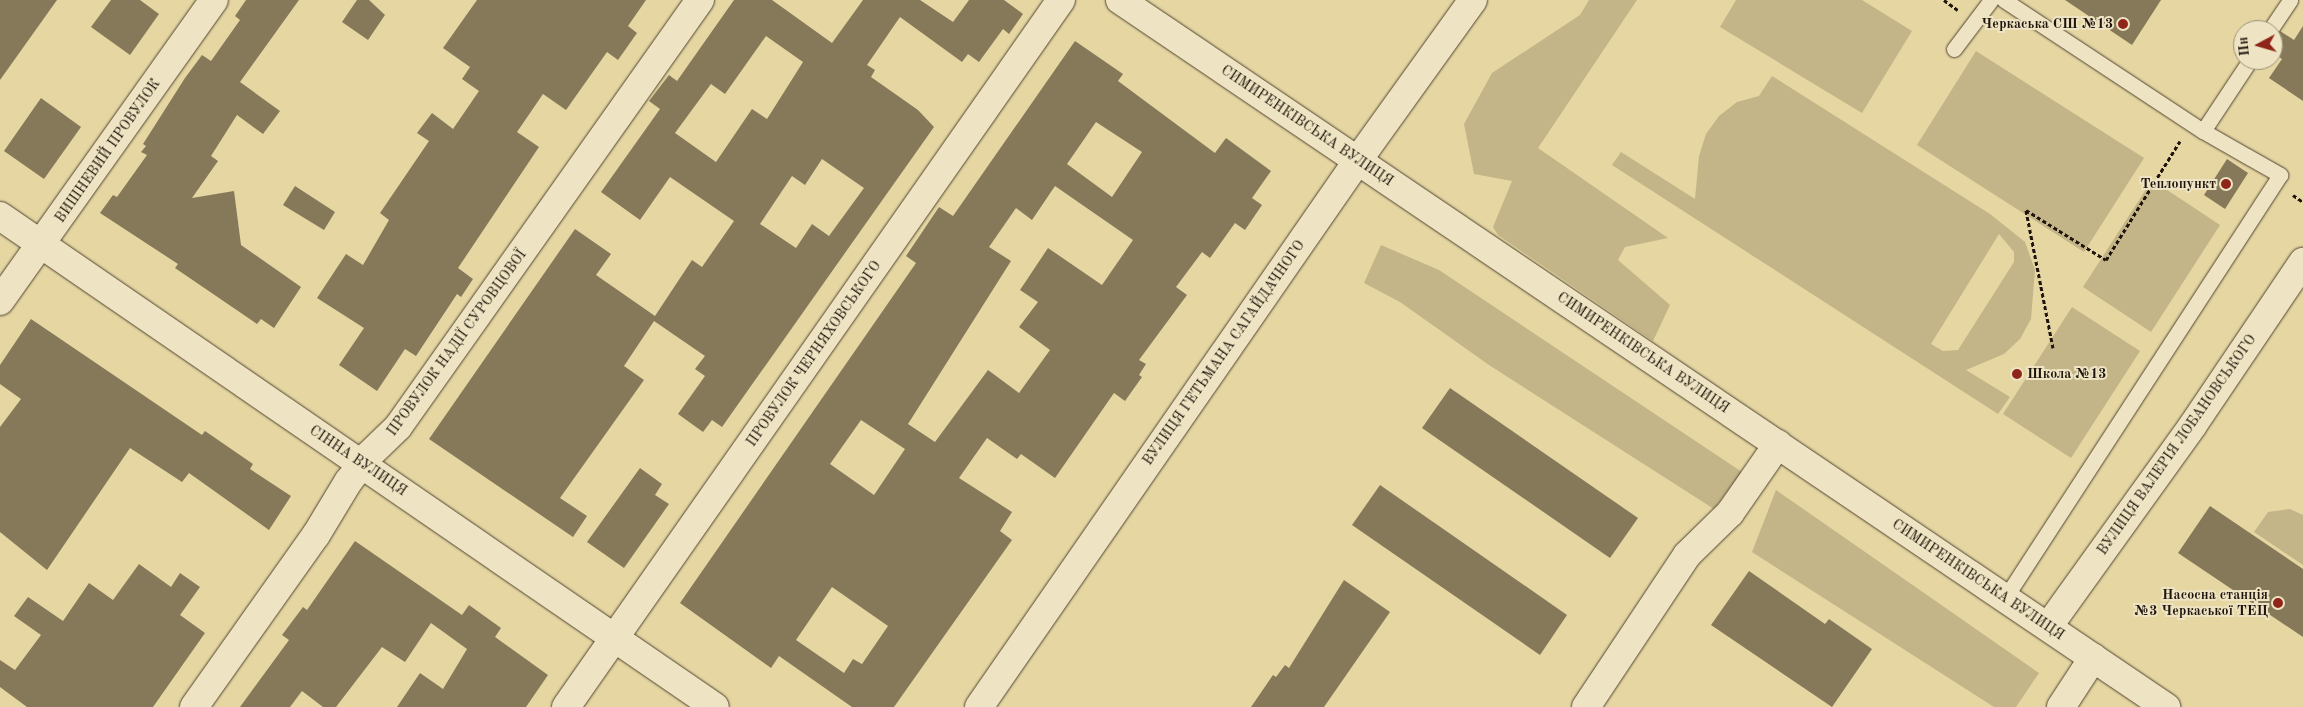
<!DOCTYPE html>
<html>
<head>
<meta charset="utf-8">
<style>
	body { margin:0 }
	#map { position:relative; width:2303px; height:707px; overflow:hidden; background:#e5d6a2; font-family:"Old Standard TT",serif }
	div>[style] { position:absolute }
	[style*='--x'] { left:calc(var(--x)*1px); top:calc(var(--y)*1px); width:calc(var(--w)*1px); rotate:calc(var(--a)*1deg) }
	.green>* { inset:0; background:#c3b588 }
	.building>* { inset:0; background:#85795a }
	.path>* { height:3px; margin-top:-1.5px; transform-origin:0; background:repeating-linear-gradient(90deg,#1e140b 0 4px,transparent 0 6.5px) }
	.roads { filter:drop-shadow(0 0 1px #504431) drop-shadow(0 0 1px #504431) }
	.lane>* { height:15px; margin:-7.5px; padding:0 7.5px; transform-origin:7.5px; border-radius:7.5px; background:#eee4c3 }
	.street>* { height:28px; margin:-14px; padding:0 14px; transform-origin:14px; border-radius:14px; background:#eee4c3 }
	.secondary>* { height:28px; margin:-14px; padding:0 14px; transform-origin:14px; border-radius:14px; background:#eee4c3 }
	.dots>* { width:14px; height:14px; translate:-50% -50%; box-sizing:border-box; border:2px solid #eee4c3; border-radius:50% }
	span { translate:-50% -50%; white-space:nowrap; text-align:center; line-height:1.15; -webkit-text-stroke:4px #eee4c3; paint-order:stroke }
	.poi-label { font-size:14px; color:#1e140b; font-weight:700 }
	.right { translate:-100% -50%; text-align:right }
	.left { translate:0 -50%; text-align:left }
	.street-label { font-size:14px; color:#1e140b }
	.north { position:absolute; left:2233px; top:20px; width:50px; height:50px; box-sizing:border-box; background:#eee4c3; border:1px solid #9b9179; border-radius:50%; rotate:264deg; font-size:14px; font-weight:700; line-height:20px; text-align:center; color:#1e140b }
	.north::after { content:''; display:block; margin:auto; width:18px; height:22px; background:#8f2418; clip-path:polygon(50% 0,100% 100%,50% 72%,0 100%) }
</style>
</head>
<body>
<div id="map">
	<div class="green">
		<div style="clip-path:polygon(1589px 0,1637px 0,1538px 148px,1668px 238px,1625px 247px,1618px 260px,1670px 305px,1653px 341px,1498px 235px,1493px 227px,1512px 181px,1474px 174px,1464px 124px,1492px 73px,1580px 15px)"></div>
		<div style="clip-path:polygon(1736px 0,1862px 0,1912px 31px,1862px 113px,1720px 27px)"></div>
		<div style="clip-path:polygon(1976px 51px,2144px 158px,2084px 252px,1917px 145px)"></div>
		<div style="clip-path:polygon(evenodd,1772px 76px,1990px 214px,2025px 242px,2035px 270px,2031px 319px,2020px 339px,2004px 354px,1966px 370px,2010px 397px,1998px 414px,1612px 165px,1621px 152px,1695px 199px,1699px 156px,1706px 134px,1719px 116px,1737px 102px,1759px 96px,1772px 76px,1999px 234px,2014px 252px,2014px 262px,1958px 350px,1943px 351px,1931px 344px,1999px 234px)"></div>
		<div style="clip-path:polygon(2152px 180px,2220px 225px,2151px 332px,2083px 287px)"></div>
		<div style="clip-path:polygon(1381px 245px,1439px 270px,1742px 472px,1714px 509px,1489px 365px,1400px 302px,1364px 283px)"></div>
		<div style="clip-path:polygon(2072px 307px,2140px 351px,2071px 458px,2003px 414px)"></div>
		<div style="clip-path:polygon(1776px 490px,2039px 673px,2016px 707px,1994px 707px,1752px 552px)"></div>
		<div style="clip-path:polygon(2290px 509px,2303px 515px,2303px 565px,2254px 532px,2268px 512px)"></div>
	</div>
	<div class="building">
		<div style="clip-path:polygon(0 0,57px 0,0 80px)"></div>
		<div style="clip-path:polygon(111px 0,140px 0,159px 14px,130px 55px,91px 27px)"></div>
		<div style="clip-path:polygon(246px 0,299px 0,240px 82px,280px 111px,263px 134px,237px 115px,211px 156px,218px 161px,192px 198px,234px 191px,241px 245px,301px 287px,274px 328px,261px 319px,257px 324px,175px 268px,178px 264px,100px 213px,113px 195px,117px 197px,147px 155px,141px 152px,146px 146px,143px 144px,185px 78px,202px 55px,211px 61px,240px 20px,235px 16px)"></div>
		<div style="clip-path:polygon(357px 0,369px 0,385px 15px,368px 40px,342px 22px)"></div>
		<div style="clip-path:polygon(477px 0,646px 0,628px 26px,637px 33px,618px 60px,607px 52px,566px 110px,543px 94px,517px 132px,539px 147px,458px 268px,473px 279px,461px 297px,457px 294px,416px 356px,405px 349px,377px 391px,339px 365px,364px 328px,317px 298px,346px 254px,363px 265px,389px 220px,380px 213px,429px 141px,417px 133px,432px 113px,453px 129px,479px 91px,462px 79px,470px 67px,443px 48px)"></div>
		<div style="clip-path:polygon(evenodd,734px 0,772px 0,832px 43px,863px 0,920px 0,953px 22px,969px 0,1004px 0,1023px 14px,1009px 34px,1003px 29px,979px 62px,968px 54px,962px 62px,900px 17px,867px 65px,875px 70px,871px 77px,918px 110px,934px 127px,722px 427px,712px 420px,703px 432px,678px 414px,705px 376px,695px 369px,705px 356px,654px 321px,624px 366px,644px 380px,560px 498px,587px 516px,573px 537px,429px 439px,575px 229px,611px 254px,596px 275px,655px 316px,692px 260px,702px 267px,734px 221px,670px 177px,640px 220px,601px 192px,660px 109px,649px 101px,669px 75px,677px 81px,734px 0,766px 36px,803px 62px,767px 119px,752px 109px,716px 162px,675px 133px,711px 84px,725px 94px,766px 36px,734px 0,822px 159px,864px 188px,829px 236px,812px 224px,796px 248px,760px 224px,792px 176px,805px 185px,822px 159px)"></div>
		<div style="clip-path:polygon(2065px 0,2161px 0,2132px 45px)"></div>
		<div style="clip-path:polygon(2303px 26px,2303px 101px,2269px 78px,2282px 59px,2273px 53px,2273px 39px,2280px 31px,2294px 40px)"></div>
		<div style="clip-path:polygon(evenodd,1075px 41px,1123px 74px,1118px 81px,1215px 153px,1226px 138px,1271px 171px,1252px 198px,1262px 205px,1245px 230px,1235px 223px,1210px 258px,1202px 252px,1176px 287px,1187px 295px,1139px 360px,1146px 364px,1139px 375px,1142px 377px,1125px 401px,1114px 393px,1055px 478px,1021px 454px,1017px 459px,987px 438px,959px 478px,1012px 512px,1000px 531px,1012px 540px,894px 707px,852px 707px,779px 656px,771px 668px,680px 603px,916px 263px,906px 256px,939px 207px,953px 216px,1075px 41px,1096px 122px,1142px 152px,1112px 197px,1067px 164px,1096px 122px,1075px 41px,1055px 186px,1133px 240px,1102px 285px,1048px 248px,1020px 290px,1038px 302px,1019px 327px,1050px 350px,1019px 393px,988px 370px,935px 442px,908px 424px,1011px 261px,989px 247px,1016px 208px,1032px 220px,1055px 186px,1075px 41px,861px 420px,905px 449px,874px 495px,830px 464px,861px 420px,1075px 41px,832px 587px,888px 626px,862px 664px,853px 659px,844px 673px,796px 640px,832px 587px)"></div>
		<div style="clip-path:polygon(41px 98px,81px 127px,44px 179px,4px 151px)"></div>
		<div style="clip-path:polygon(2227px 159px,2248px 173px,2225px 209px,2204px 195px)"></div>
		<div style="clip-path:polygon(295px 186px,335px 212px,324px 230px,283px 205px)"></div>
		<div style="clip-path:polygon(31px 319px,202px 435px,205px 431px,253px 464px,250px 469px,291px 496px,269px 530px,189px 473px,182px 482px,130px 448px,47px 570px,0 532px,0 427px,21px 399px,0 384px,0 365px)"></div>
		<div style="clip-path:polygon(1450px 388px,1638px 518px,1610px 558px,1422px 428px)"></div>
		<div style="clip-path:polygon(640px 468px,662px 484px,655px 495px,669px 504px,624px 568px,587px 542px)"></div>
		<div style="clip-path:polygon(1380px 485px,1567px 615px,1540px 655px,1352px 525px)"></div>
		<div style="clip-path:polygon(2210px 506px,2303px 569px,2303px 637px,2178px 553px)"></div>
		<div style="clip-path:polygon(355px 541px,462px 615px,469px 605px,501px 628px,495px 637px,548px 675px,526px 707px,397px 707px,420px 673px,443px 689px,467px 649px,431px 623px,405px 662px,382px 647px,336px 707px,323px 707px,302px 691px,290px 707px,240px 707px,289px 640px,282px 635px,303px 607px,307px 610px)"></div>
		<div style="clip-path:polygon(139px 564px,171px 587px,180px 573px,200px 587px,180px 615px,205px 633px,153px 707px,27px 707px,0 687px,0 660px,15px 670px,41px 635px,14px 616px,28px 597px,63px 621px,89px 583px,113px 600px)"></div>
		<div style="clip-path:polygon(1749px 571px,1825px 624px,1829px 619px,1872px 649px,1832px 707px,1711px 625px)"></div>
		<div style="clip-path:polygon(1344px 580px,1390px 612px,1324px 707px,1251px 707px,1273px 675px,1276px 677px,1285px 665px,1289px 668px)"></div>
	</div>
	<div class="path">
		<div style="--x:1944;--y:0;--w:17;--a:36"></div>
		<div style="--x:2293;--y:195;--w:12;--a:35"></div>
		<div style="--x:2053;--y:348;--w:141;--a:-101.1"></div>
		<div style="--x:2026;--y:210;--w:94;--a:32"></div>
		<div style="--x:2106;--y:260;--w:140;--a:-58.1"></div>
	</div>
	<div class="roads">
		<div class="lane">
			<div style="--x:2004;--y:0;--w:238;--a:33.4"></div>
			<div style="--x:2203;--y:131;--w:89;--a:29.7"></div>
			<div style="--x:2280;--y:175;--w:505;--a:123.03"></div>
			<div style="--x:2270;--y:30;--w:36;--a:-56"></div>
			<div style="--x:1954;--y:49;--w:61;--a:-52.9"></div>
			<div style="--x:2203;--y:131;--w:85;--a:-56.5"></div>
		</div>
		<div class="street">
			<div style="--x:0;--y:216;--w:867;--a:34.48"></div>
			<div style="--x:0;--y:301;--w:369;--a:-54.6"></div>
			<div style="--x:2048;--y:627;--w:249;--a:-54.3"></div>
			<div style="--x:2193;--y:425;--w:197;--a:-56"></div>
			<div style="--x:194;--y:707;--w:211;--a:-54.7"></div>
			<div style="--x:316;--y:535;--w:62;--a:-58.9"></div>
			<div style="--x:348;--y:482;--w:34;--a:-52"></div>
			<div style="--x:369;--y:455;--w:40;--a:-44"></div>
			<div style="--x:398;--y:427;--w:523;--a:-54.73"></div>
			<div style="--x:566;--y:707;--w:863;--a:-55"></div>
			<div style="--x:1586;--y:707;--w:182;--a:-56.4"></div>
			<div style="--x:1687;--y:555;--w:60;--a:-44.3"></div>
			<div style="--x:1730;--y:513;--w:84;--a:-55.2"></div>
			<div style="--x:2061;--y:707;--w:59;--a:-56.9"></div>
		</div>
		<div class="secondary">
			<div style="--x:1120;--y:0;--w:1263;--a:34.06"></div>
			<div style="--x:979;--y:707;--w:665;--a:-55.28"></div>
			<div style="--x:1358;--y:160;--w:197;--a:-54.3"></div>
		</div>
	</div>
	<div class="dots">
		<div style="left:2123px;top:24px;background:#8f2418"></div>
		<div style="left:2226px;top:184px;background:#8f2418"></div>
		<div style="left:2017px;top:374px;background:#8f2418"></div>
		<div style="left:2278px;top:603px;background:#8f2418"></div>
	</div>
	<div class="poi-label">
		<span class="right" style="left:2113px;top:24px">Черкаська СШ №13</span>
		<span class="right" style="left:2216px;top:184px">Теплопункт</span>
		<span class="left" style="left:2027px;top:374px">Школа №13</span>
		<span class="right" style="left:2268px;top:603px">Насосна станція<br>№3 Черкаської ТЕЦ</span>
	</div>
	<div class="street-label">
		<span style="left:1307px;top:126px;rotate:34deg">СИМИРЕНКІВСЬКА ВУЛИЦЯ</span>
		<span style="left:108px;top:151px;rotate:-55deg">ВИШНЕВИЙ ПРОВУЛОК</span>
		<span style="left:457px;top:343px;rotate:-54deg">ПРОВУЛОК НАДІЇ СУРОВЦОВОЇ</span>
		<span style="left:1224px;top:353px;rotate:-55deg">ВУЛИЦЯ ГЕТЬМАНА САГАЙДАЧНОГО</span>
		<span style="left:1643px;top:353px;rotate:34deg">СИМИРЕНКІВСЬКА ВУЛИЦЯ</span>
		<span style="left:814px;top:354px;rotate:-55deg">ПРОВУЛОК ЧЕРНЯХОВСЬКОГО</span>
		<span style="left:2177px;top:445px;rotate:-55deg">ВУЛИЦЯ ВАЛЕРІЯ ЛОБАНОВСЬКОГО</span>
		<span style="left:358px;top:461px;rotate:34deg">СІННА ВУЛИЦЯ</span>
		<span style="left:1978px;top:580px;rotate:34deg">СИМИРЕНКІВСЬКА ВУЛИЦЯ</span>
	</div>
	<div class="north">Пн</div>
</div>
</body>
</html>
